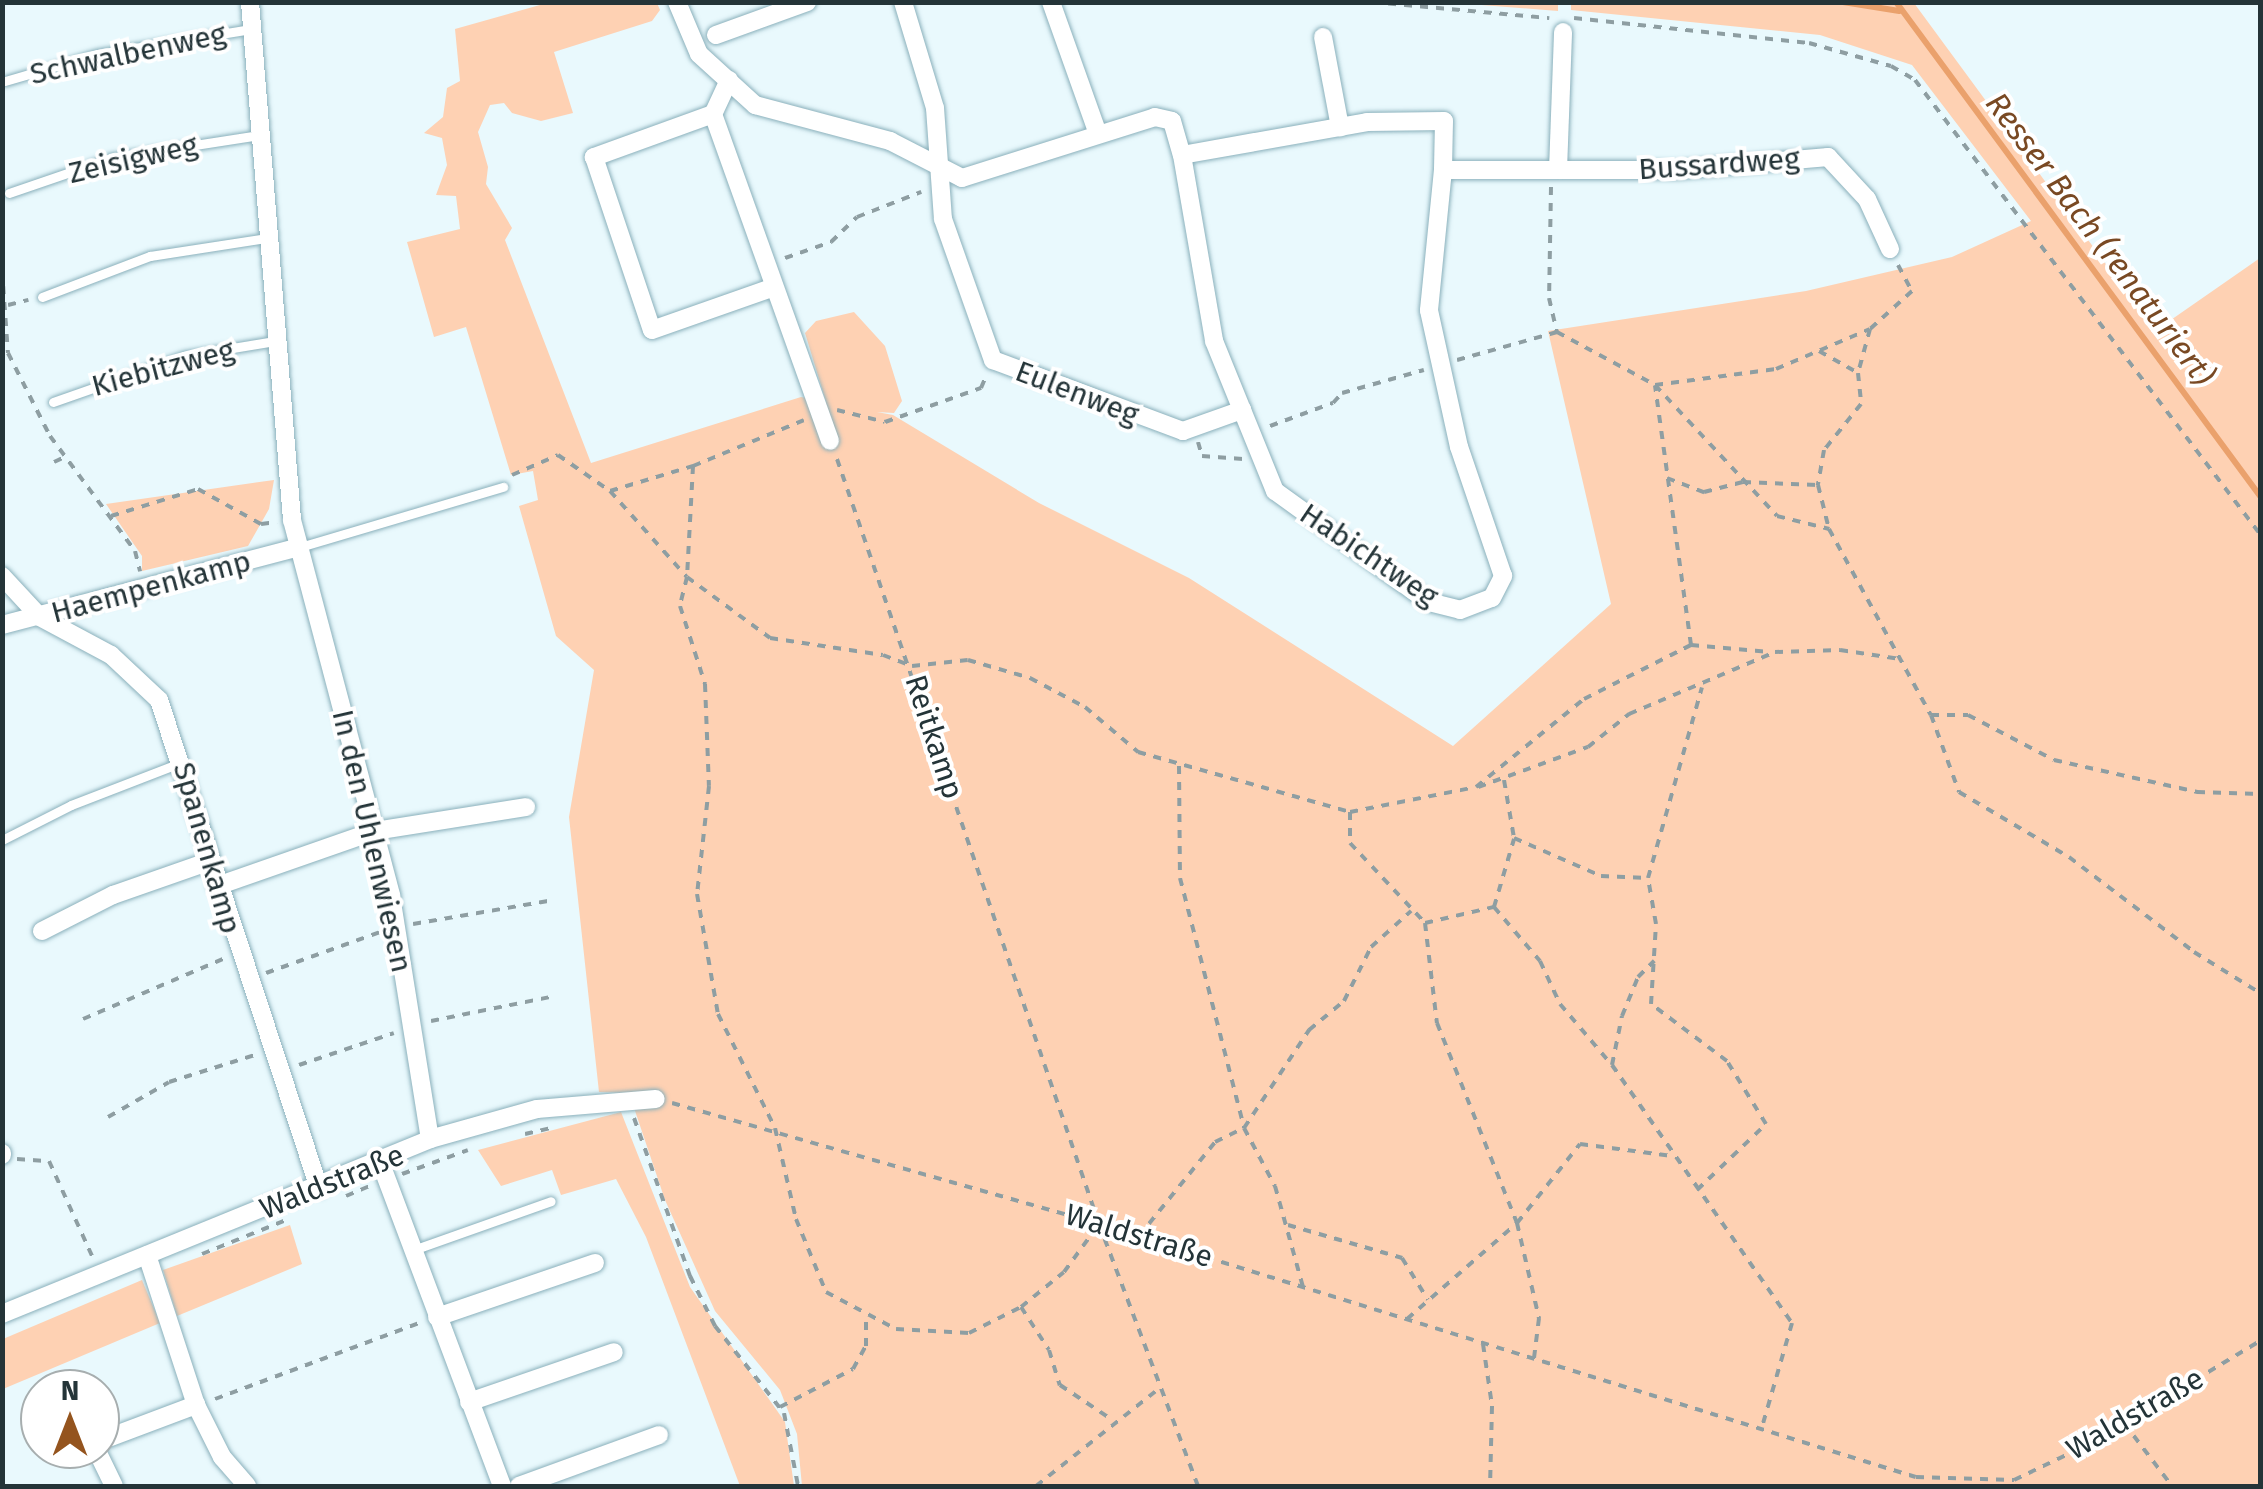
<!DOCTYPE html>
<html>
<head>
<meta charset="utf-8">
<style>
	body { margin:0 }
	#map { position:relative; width:2263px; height:1489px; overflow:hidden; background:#e9f9fd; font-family:"Fira Sans",sans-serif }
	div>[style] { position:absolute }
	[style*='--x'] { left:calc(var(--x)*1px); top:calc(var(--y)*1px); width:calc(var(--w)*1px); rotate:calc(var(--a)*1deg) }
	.green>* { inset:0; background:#fed1b3 }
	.stream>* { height:6px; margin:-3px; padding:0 3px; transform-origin:3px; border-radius:3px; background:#eaa16c }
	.path>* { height:4px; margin-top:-2px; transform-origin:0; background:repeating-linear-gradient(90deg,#8e9ea2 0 8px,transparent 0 16px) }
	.roads { filter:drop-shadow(0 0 2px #8ab0bb) drop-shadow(0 0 2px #8ab0bb) }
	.lane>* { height:9px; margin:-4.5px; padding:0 4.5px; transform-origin:4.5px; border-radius:4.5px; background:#fff }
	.street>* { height:18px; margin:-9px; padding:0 9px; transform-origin:9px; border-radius:9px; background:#fff }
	span { translate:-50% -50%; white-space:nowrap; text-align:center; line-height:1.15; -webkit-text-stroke:8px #fff; paint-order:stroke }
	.street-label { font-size:30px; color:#243438 }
	.water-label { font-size:32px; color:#794923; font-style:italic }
	.frame { position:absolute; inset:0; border:5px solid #243438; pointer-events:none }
	.north { position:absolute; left:20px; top:1369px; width:100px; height:100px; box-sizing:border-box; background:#fff; border:2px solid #a7aeaf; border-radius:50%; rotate:0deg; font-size:28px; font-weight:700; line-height:40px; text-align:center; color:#243438 }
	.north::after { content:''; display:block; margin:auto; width:35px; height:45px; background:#94541e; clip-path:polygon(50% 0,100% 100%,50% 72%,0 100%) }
</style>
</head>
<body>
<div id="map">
	<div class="green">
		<div style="clip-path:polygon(547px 3px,657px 3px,660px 10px,652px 21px,554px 52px,573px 113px,541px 121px,512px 113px,504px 103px,490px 105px,478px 132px,488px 167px,486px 184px,512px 228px,505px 240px,591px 463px,801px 397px,826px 402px,805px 333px,816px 321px,854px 312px,885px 346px,902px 401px,894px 413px,877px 412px,893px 415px,1039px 503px,1189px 578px,1453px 746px,1611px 604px,1548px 331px,1806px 291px,1952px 257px,2031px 221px,1912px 65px,1820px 35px,1571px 10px,1571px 3px,1914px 3px,2155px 331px,2260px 258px,2260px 1486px,802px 1486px,797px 1434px,780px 1390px,715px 1311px,665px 1200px,629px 1093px,599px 1092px,569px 817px,594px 670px,556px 636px,519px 506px,538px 500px,533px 471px,511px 475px,466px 327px,434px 337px,407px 242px,460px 229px,456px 196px,436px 195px,447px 165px,442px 138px,424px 133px,443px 117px,447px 88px,460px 81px,455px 29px)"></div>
		<div style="clip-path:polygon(1456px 3px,1558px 3px,1558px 11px)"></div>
		<div style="clip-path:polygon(274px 480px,269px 509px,248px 546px,142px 571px,142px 556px,106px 504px)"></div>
		<div style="clip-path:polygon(621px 1112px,690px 1287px,785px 1422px,794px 1486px,740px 1486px,646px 1237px,616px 1179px,561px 1195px,552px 1170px,501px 1186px,478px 1150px)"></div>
		<div style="clip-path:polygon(290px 1225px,302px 1264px,177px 1316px,163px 1270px)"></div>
		<div style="clip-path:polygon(142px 1280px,160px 1323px,3px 1389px,3px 1339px)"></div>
	</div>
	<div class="stream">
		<div style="--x:1843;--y:2;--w:57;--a:9.1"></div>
		<div style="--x:1896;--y:2;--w:614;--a:53.62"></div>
	</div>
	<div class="path">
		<div style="--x:1372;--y:2;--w:178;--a:5.2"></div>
		<div style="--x:1574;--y:18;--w:236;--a:6.1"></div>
		<div style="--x:1809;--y:43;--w:85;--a:15.7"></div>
		<div style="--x:1891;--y:66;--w:28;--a:30"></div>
		<div style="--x:1915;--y:80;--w:570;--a:52.77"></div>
		<div style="--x:1551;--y:187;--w:111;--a:91"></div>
		<div style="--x:1549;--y:298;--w:35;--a:77"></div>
		<div style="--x:785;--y:258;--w:49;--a:-19.2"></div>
		<div style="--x:831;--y:242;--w:36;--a:-44"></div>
		<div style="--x:857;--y:217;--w:69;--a:-21.3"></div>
		<div style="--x:1898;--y:265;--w:30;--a:62"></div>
		<div style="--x:1912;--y:291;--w:57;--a:137.9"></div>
		<div style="--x:1870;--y:329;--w:46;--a:105.3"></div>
		<div style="--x:1858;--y:373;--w:31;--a:84"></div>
		<div style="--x:1861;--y:404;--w:59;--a:128.8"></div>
		<div style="--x:1824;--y:450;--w:36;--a:100"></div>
		<div style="--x:1818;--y:485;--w:45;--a:76"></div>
		<div style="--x:1829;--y:529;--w:212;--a:61.3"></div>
		<div style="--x:1931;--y:715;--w:82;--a:70"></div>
		<div style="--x:1959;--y:792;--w:128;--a:30.6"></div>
		<div style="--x:2069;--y:857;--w:157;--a:37.2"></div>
		<div style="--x:2194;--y:952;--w:78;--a:31.8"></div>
		<div style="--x:2;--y:270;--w:83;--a:85.9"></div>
		<div style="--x:8;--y:353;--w:93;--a:63.2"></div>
		<div style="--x:50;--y:436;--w:143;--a:53.5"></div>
		<div style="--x:135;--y:551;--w:21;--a:76"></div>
		<div style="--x:8;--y:305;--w:21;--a:-14"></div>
		<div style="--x:1819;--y:351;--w:45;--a:29.4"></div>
		<div style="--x:1457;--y:360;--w:104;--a:-15.6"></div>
		<div style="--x:1557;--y:332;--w:111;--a:28.4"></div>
		<div style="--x:1655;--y:385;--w:179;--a:47"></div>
		<div style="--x:1777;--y:516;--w:54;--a:14"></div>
		<div style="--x:837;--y:410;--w:49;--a:14"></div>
		<div style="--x:885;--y:422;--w:102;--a:-19.5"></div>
		<div style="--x:981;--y:388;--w:13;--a:-67"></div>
		<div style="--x:1270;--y:426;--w:67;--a:-20.1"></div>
		<div style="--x:1333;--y:403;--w:13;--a:-48"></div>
		<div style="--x:1342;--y:393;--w:85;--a:-15.7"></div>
		<div style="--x:1198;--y:442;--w:15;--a:74"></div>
		<div style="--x:1202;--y:456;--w:41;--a:4.2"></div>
		<div style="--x:837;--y:459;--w:809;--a:71.09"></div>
		<div style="--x:1099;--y:1224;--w:280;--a:69.3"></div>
		<div style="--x:54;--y:462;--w:14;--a:-25"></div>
		<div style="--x:693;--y:466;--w:111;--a:93.1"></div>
		<div style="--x:687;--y:577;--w:103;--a:36.3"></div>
		<div style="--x:770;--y:638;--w:114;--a:8.6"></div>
		<div style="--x:883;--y:655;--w:31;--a:21"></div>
		<div style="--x:912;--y:666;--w:56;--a:-6.1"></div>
		<div style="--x:968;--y:660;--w:65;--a:16.2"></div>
		<div style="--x:1030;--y:678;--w:62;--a:27.8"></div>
		<div style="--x:1085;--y:707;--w:70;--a:40.3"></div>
		<div style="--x:1138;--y:752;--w:220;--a:15.8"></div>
		<div style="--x:1350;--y:812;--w:31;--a:90"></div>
		<div style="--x:1350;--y:843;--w:110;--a:46.8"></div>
		<div style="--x:1425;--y:923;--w:71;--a:-13.1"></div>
		<div style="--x:1494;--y:907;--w:71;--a:49.6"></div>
		<div style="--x:1540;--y:961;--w:47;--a:65.1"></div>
		<div style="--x:1560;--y:1004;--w:80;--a:49.6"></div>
		<div style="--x:1612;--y:1065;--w:315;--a:55.1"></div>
		<div style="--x:1792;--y:1323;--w:108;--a:106.1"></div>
		<div style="--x:512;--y:475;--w:50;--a:-23.5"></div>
		<div style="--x:558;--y:455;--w:63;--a:34.7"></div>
		<div style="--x:610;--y:491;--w:87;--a:-16.8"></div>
		<div style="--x:693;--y:466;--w:120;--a:-22.5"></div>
		<div style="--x:1667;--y:478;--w:40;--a:21"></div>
		<div style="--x:1704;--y:492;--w:40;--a:-14.4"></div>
		<div style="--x:1743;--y:482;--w:75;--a:2.3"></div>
		<div style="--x:610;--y:491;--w:115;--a:48.2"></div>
		<div style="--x:687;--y:577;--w:30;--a:104"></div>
		<div style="--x:680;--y:606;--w:82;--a:72.2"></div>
		<div style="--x:705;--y:684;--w:102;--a:87.8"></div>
		<div style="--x:709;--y:786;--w:109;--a:96.3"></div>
		<div style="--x:697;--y:894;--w:122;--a:80.1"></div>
		<div style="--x:718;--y:1014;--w:127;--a:63.4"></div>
		<div style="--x:775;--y:1128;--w:93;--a:77"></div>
		<div style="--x:796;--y:1219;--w:79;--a:67.7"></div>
		<div style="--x:826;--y:1292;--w:79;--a:27.9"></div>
		<div style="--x:896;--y:1329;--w:73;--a:3.1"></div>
		<div style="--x:969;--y:1333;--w:58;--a:-26.6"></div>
		<div style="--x:1021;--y:1307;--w:55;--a:-39.1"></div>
		<div style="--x:1064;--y:1272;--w:59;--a:-53.9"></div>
		<div style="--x:111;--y:516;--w:91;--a:-17.2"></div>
		<div style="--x:198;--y:489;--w:72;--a:29.1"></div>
		<div style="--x:261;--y:524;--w:16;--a:-7"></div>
		<div style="--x:1691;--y:645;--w:79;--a:5.1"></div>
		<div style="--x:1931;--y:715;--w:37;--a:0"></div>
		<div style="--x:1968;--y:715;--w:97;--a:27.6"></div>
		<div style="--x:2054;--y:760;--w:147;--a:12.6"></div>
		<div style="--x:2197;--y:792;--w:63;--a:1.8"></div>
		<div style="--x:1179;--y:766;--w:112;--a:89.5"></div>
		<div style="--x:1180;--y:878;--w:258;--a:75.6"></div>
		<div style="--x:1244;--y:1128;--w:66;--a:61.9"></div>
		<div style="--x:1275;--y:1186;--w:105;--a:74.5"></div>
		<div style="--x:1504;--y:780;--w:59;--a:80.2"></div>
		<div style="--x:1514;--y:838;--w:95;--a:23.6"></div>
		<div style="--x:1601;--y:876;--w:47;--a:2.4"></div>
		<div style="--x:1478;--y:787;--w:117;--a:-20"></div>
		<div style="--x:1588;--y:747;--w:53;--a:-38.8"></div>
		<div style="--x:1629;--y:714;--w:159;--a:-23"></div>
		<div style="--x:1775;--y:652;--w:65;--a:-1.8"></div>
		<div style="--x:1840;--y:650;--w:61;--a:8.5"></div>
		<div style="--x:1350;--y:812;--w:128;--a:-11.2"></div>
		<div style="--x:1476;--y:787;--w:139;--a:-39.2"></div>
		<div style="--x:1584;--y:699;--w:120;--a:-26.8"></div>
		<div style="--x:1691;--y:645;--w:262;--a:-97.9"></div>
		<div style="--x:1655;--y:385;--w:122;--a:-7.5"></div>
		<div style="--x:1776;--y:369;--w:102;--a:-23.1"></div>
		<div style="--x:1494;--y:907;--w:71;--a:-73.6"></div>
		<div style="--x:1425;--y:923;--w:101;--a:83.2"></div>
		<div style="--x:1437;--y:1023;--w:215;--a:68.2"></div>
		<div style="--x:1517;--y:1223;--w:98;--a:77"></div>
		<div style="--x:1539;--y:1318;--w:40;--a:97.1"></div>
		<div style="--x:413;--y:924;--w:137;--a:-9.7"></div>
		<div style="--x:266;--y:973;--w:121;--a:-19.8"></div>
		<div style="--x:83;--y:1019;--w:155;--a:-23.2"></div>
		<div style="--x:431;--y:1021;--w:126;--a:-11.4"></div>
		<div style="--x:299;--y:1065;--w:100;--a:-18.6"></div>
		<div style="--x:1612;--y:1065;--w:50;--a:-78.5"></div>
		<div style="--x:1622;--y:1016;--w:42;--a:-67.7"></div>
		<div style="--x:1638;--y:977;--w:23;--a:-45"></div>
		<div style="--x:672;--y:1103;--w:444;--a:15.8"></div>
		<div style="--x:1099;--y:1224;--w:855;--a:17.21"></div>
		<div style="--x:1916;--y:1477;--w:98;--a:1.8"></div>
		<div style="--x:2014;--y:1480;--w:79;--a:-25.6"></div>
		<div style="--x:2085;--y:1446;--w:204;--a:-31"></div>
		<div style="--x:108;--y:1117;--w:70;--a:-29.8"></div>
		<div style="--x:169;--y:1082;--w:93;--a:-17.5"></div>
		<div style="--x:634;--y:1118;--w:168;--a:70.5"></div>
		<div style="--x:690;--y:1276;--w:56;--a:63.4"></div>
		<div style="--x:715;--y:1326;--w:111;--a:51.6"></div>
		<div style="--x:784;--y:1413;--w:74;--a:79.1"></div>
		<div style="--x:525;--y:1134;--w:26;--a:-13"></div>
		<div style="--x:17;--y:1159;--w:32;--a:4"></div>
		<div style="--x:49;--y:1161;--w:104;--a:65.6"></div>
		<div style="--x:402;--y:1174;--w:70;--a:-20"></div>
		<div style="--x:1697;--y:1190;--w:95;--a:-43.7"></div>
		<div style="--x:1766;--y:1124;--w:74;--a:-121.8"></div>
		<div style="--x:1727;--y:1061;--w:95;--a:-143.1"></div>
		<div style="--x:1651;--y:1004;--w:80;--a:-86.4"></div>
		<div style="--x:1656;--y:924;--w:47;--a:-99.9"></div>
		<div style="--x:1648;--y:878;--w:198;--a:-74.2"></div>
		<div style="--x:346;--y:1196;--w:25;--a:-23"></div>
		<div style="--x:1288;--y:1225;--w:119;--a:16.1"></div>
		<div style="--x:1402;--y:1258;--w:49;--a:58.2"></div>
		<div style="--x:1139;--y:1236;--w:121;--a:-51"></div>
		<div style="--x:1215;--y:1142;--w:32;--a:-26"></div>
		<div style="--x:1244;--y:1128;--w:118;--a:-56.4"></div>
		<div style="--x:1309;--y:1030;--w:45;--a:-39.6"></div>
		<div style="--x:1344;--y:1001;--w:60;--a:-63.4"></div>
		<div style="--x:1371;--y:947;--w:54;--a:-42"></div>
		<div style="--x:202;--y:1254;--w:91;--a:-22"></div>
		<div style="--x:1021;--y:1307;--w:51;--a:56.9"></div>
		<div style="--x:1049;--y:1350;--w:37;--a:73"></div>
		<div style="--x:1060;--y:1385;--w:61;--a:33.7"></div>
		<div style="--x:1407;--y:1319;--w:146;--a:-41.1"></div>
		<div style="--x:1517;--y:1223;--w:101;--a:-51.4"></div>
		<div style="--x:1580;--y:1144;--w:93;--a:7.4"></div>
		<div style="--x:1483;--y:1344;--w:63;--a:81.7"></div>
		<div style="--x:1492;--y:1406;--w:80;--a:91.4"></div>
		<div style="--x:215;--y:1399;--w:221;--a:-20.4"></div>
		<div style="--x:780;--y:1407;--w:82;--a:-27.5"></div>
		<div style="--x:853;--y:1369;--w:26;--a:-61"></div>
		<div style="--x:866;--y:1346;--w:31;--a:-90"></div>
		<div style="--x:2124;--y:1423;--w:79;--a:52.7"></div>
		<div style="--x:1036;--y:1486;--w:159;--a:-38.4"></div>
	</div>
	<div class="roads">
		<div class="lane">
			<div style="--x:5;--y:81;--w:97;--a:-16.2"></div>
			<div style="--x:98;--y:54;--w:155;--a:-9.3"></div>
			<div style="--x:9;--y:193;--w:108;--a:-18.9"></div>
			<div style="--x:111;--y:158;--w:150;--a:-8.8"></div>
			<div style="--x:42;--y:297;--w:116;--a:-20.8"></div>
			<div style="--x:150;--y:256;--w:117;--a:-8.8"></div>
			<div style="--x:53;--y:402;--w:139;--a:-19.3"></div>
			<div style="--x:184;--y:356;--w:92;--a:-9.4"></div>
			<div style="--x:300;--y:547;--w:212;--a:-16.5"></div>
			<div style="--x:2;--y:840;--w:77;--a:-26.9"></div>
			<div style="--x:71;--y:805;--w:117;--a:-21.1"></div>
			<div style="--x:413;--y:1250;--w:146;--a:-19.5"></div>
		</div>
		<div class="street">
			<div style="--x:250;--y:2;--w:520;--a:85.36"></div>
			<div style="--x:292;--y:520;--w:389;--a:75.2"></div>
			<div style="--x:391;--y:896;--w:246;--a:80.9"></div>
			<div style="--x:677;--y:2;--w:56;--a:67.1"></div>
			<div style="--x:699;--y:54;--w:76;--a:42.3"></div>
			<div style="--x:755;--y:105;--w:140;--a:14.9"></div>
			<div style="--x:890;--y:141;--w:81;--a:27.2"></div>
			<div style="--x:962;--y:178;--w:202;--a:-17.5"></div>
			<div style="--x:1155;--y:117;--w:17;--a:13"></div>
			<div style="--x:1172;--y:121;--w:35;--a:74"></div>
			<div style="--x:1182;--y:155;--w:188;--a:-10.1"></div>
			<div style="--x:1367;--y:122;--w:77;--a:-0.7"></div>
			<div style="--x:1444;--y:121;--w:49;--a:91.2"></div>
			<div style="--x:1443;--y:170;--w:234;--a:0"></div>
			<div style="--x:1677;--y:170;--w:152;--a:-4.9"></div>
			<div style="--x:1828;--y:157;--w:57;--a:47.1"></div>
			<div style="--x:1867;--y:199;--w:55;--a:65.3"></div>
			<div style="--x:903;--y:2;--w:111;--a:73.2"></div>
			<div style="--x:935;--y:108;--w:111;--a:85.9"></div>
			<div style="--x:943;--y:219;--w:150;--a:70.5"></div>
			<div style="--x:993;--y:360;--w:203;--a:20.5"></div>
			<div style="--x:1183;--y:431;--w:63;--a:-19.6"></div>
			<div style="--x:1051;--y:2;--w:140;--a:70.4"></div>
			<div style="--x:716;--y:35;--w:97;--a:-19.9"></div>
			<div style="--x:1323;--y:37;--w:92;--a:79.3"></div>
			<div style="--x:729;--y:80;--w:38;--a:115"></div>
			<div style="--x:713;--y:114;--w:347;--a:70.3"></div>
			<div style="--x:713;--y:114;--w:127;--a:160.1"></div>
			<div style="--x:594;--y:157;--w:182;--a:71.5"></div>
			<div style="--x:652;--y:330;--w:129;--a:-19.4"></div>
			<div style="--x:1182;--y:155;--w:189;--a:80.2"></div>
			<div style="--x:1214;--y:341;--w:162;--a:67.9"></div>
			<div style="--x:1275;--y:491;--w:190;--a:35.8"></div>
			<div style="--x:1429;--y:602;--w:32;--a:14"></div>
			<div style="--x:1460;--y:610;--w:34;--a:-21"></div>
			<div style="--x:1492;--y:598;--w:25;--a:-63"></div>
			<div style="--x:1503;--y:576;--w:136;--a:-108.8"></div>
			<div style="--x:1459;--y:447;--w:140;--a:-102.4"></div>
			<div style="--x:1429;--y:310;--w:141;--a:-84.3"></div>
			<div style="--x:1558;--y:170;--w:138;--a:-87.9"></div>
			<div style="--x:2;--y:576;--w:56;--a:47.2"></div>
			<div style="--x:40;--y:617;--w:81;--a:28.2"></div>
			<div style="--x:111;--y:655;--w:66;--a:43.2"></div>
			<div style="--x:159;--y:700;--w:514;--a:71.85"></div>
			<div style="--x:2;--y:625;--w:308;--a:-14.7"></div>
			<div style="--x:217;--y:886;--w:167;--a:-19.2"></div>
			<div style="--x:375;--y:831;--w:153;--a:-9"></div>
			<div style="--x:42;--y:931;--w:80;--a:-26.9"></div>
			<div style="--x:113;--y:895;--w:103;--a:-19.3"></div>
			<div style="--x:2;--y:1153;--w:2;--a:90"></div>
			<div style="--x:381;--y:1164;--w:344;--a:69.4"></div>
			<div style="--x:147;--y:1255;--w:158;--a:71.9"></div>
			<div style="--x:196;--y:1405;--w:58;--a:63.4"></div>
			<div style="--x:222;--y:1457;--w:38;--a:49"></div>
			<div style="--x:2;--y:1314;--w:462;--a:-22.2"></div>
			<div style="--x:430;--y:1139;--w:111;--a:-15.7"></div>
			<div style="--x:537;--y:1109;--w:119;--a:-4.8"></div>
			<div style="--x:437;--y:1317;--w:167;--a:-18.9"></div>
			<div style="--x:469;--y:1402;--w:153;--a:-19"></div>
			<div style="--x:100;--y:1441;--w:103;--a:-20.6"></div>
			<div style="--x:96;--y:1449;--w:41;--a:64.1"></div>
			<div style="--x:519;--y:1486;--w:149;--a:-20"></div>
		</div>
	</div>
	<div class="street-label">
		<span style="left:128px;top:54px;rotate:-12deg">Schwalbenweg</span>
		<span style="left:133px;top:159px;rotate:-13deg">Zeisigweg</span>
		<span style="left:1719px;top:164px;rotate:-4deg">Bussardweg</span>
		<span style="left:163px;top:368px;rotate:-15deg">Kiebitzweg</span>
		<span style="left:1077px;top:393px;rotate:21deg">Eulenweg</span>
		<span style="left:1369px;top:555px;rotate:34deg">Habichtweg</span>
		<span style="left:151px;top:587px;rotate:-15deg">Haempenkamp</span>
		<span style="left:934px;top:737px;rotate:72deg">Reitkamp</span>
		<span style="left:372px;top:841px;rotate:77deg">In den Uhlenwiesen</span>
		<span style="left:207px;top:848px;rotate:74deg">Spanenkamp</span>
		<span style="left:332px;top:1182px;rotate:-22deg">Waldstraße</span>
		<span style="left:1139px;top:1236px;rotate:17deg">Waldstraße</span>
		<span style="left:2135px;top:1414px;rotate:-30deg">Waldstraße</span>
	</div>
	<div class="water-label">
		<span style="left:2100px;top:239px;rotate:53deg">Resser Bach (renaturiert)</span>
	</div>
	<div class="frame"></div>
	<div class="north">N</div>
</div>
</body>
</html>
